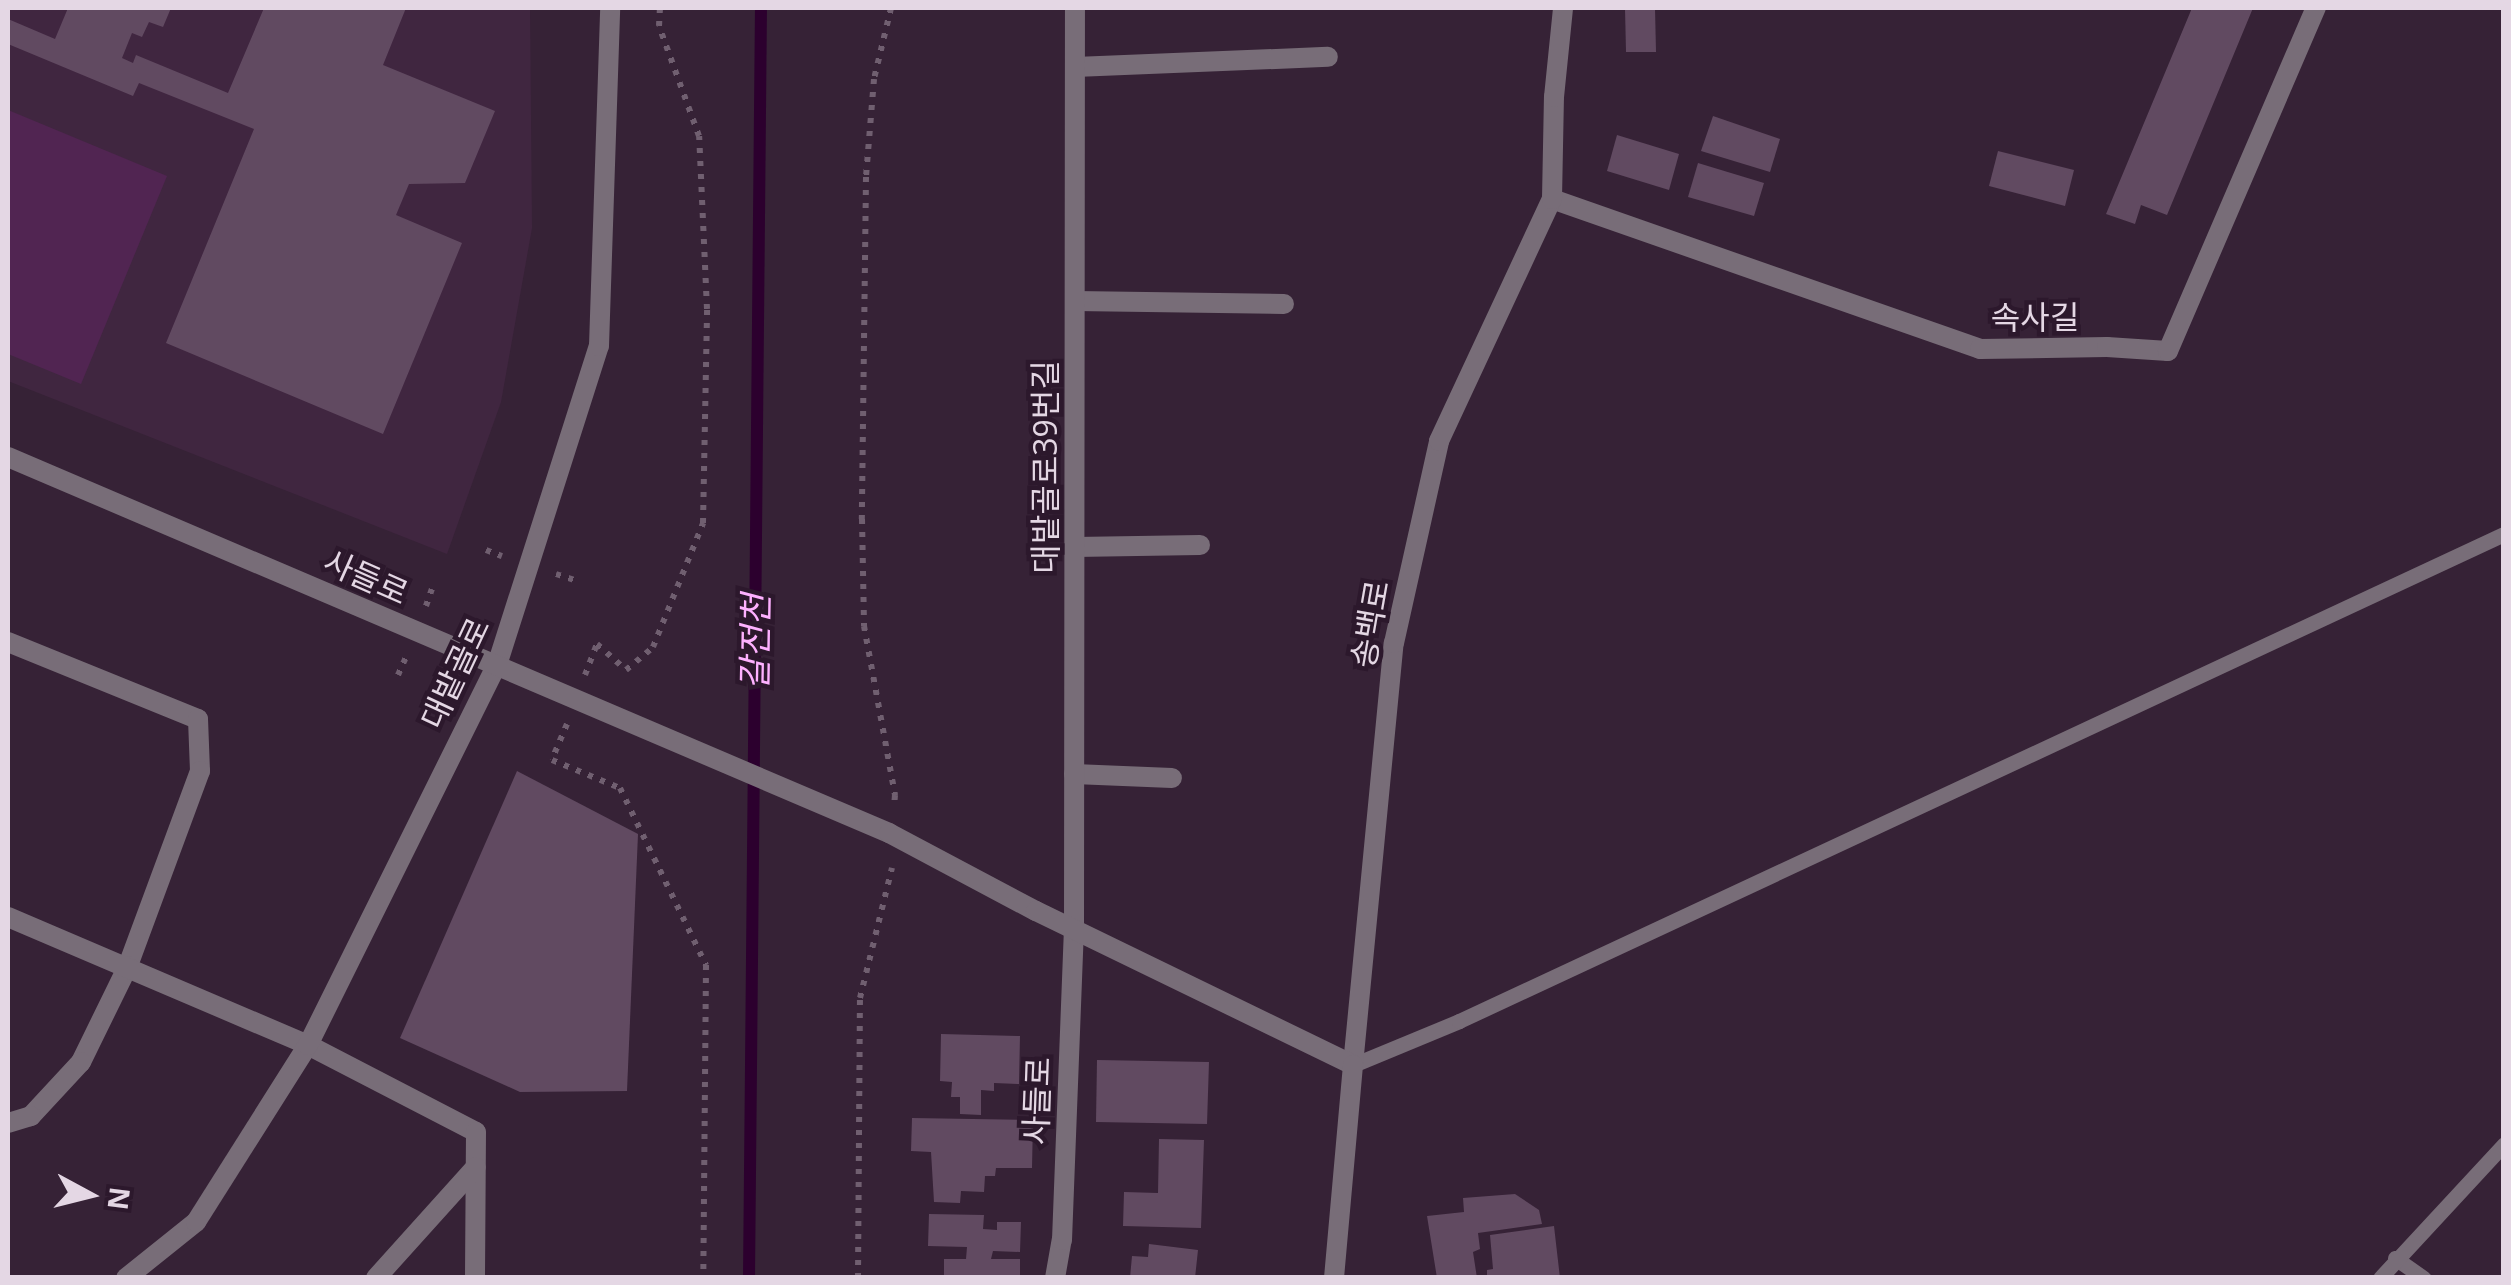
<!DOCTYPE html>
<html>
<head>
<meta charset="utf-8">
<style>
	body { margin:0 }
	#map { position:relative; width:2511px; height:1285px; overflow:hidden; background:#362236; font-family:"Open Sans","Noto Sans KR",sans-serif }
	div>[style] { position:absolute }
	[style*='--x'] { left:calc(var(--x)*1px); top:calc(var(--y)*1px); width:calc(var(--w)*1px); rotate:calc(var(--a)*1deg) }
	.built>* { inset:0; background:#402640 }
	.green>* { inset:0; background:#512552 }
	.stream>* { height:12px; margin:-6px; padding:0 6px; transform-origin:6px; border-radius:6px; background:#2c002e }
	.building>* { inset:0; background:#614a61 }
	.path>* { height:6px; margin-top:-3px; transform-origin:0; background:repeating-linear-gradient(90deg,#705f70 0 5px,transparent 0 13px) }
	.service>* { height:15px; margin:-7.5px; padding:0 7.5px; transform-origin:7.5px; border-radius:7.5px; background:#786d78 }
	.minor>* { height:20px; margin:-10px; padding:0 10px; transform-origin:10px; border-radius:10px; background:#786d78 }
	.tertiary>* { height:20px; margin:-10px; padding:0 10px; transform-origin:10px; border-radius:10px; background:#786d78 }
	span { translate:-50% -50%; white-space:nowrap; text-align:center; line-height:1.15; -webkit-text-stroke:9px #2c182c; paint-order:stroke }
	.street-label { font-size:32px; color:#e4d7e4 }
	.water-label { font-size:35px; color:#feb1ff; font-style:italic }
	.frame { position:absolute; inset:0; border:10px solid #e4d7e4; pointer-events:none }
	.north { position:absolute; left:40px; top:1145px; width:100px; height:100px; -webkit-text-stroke:8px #2c182c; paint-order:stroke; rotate:97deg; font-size:28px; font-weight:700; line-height:40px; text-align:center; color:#e4d7e4 }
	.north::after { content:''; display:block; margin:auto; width:35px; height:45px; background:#e4d7e4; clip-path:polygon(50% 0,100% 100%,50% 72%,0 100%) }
</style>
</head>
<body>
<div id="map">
	<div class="built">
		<div style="clip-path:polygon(8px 8px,530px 8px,532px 228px,501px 402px,447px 554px,8px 381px)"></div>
	</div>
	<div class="green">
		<div style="clip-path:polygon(8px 110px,167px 176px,81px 384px,8px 354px)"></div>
	</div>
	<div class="stream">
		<div style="--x:749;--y:1278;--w:1270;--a:-89.46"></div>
	</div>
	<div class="building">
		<div style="clip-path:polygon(68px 8px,171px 8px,163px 27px,149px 22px,142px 37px,132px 33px,122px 58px,133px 63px,136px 55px,228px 93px,264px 8px,406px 8px,383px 65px,495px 111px,465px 183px,409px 184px,396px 215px,462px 243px,383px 434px,166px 343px,254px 129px,139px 83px,133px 96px,8px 44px,8px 19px,55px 39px)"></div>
		<div style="clip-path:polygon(1625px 8px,1655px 8px,1656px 52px,1626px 52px)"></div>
		<div style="clip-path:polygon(2192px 8px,2253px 8px,2167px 215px,2141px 205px,2135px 224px,2106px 214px)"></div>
		<div style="clip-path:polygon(1713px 116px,1780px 139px,1770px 172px,1701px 151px)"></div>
		<div style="clip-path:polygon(1617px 135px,1679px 154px,1669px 190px,1607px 171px)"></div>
		<div style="clip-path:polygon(1998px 151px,2074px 170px,2065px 206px,1989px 186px)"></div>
		<div style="clip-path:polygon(1698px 163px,1764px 183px,1754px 216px,1688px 197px)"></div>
		<div style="clip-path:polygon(517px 771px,638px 834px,627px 1091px,520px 1092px,400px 1038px)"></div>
		<div style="clip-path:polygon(941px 1034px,1020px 1036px,1019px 1084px,994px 1083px,994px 1091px,981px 1090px,981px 1115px,960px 1114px,960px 1097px,951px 1097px,952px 1082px,940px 1081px)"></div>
		<div style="clip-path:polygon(1097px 1060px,1209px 1062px,1207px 1124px,1096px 1122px)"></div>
		<div style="clip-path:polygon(912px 1118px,1033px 1120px,1032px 1168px,996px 1168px,995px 1176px,985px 1176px,984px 1192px,961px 1191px,960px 1203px,934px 1202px,931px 1152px,911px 1151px)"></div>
		<div style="clip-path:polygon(1159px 1139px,1204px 1140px,1201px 1228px,1123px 1226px,1124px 1192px,1158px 1193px)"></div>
		<div style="clip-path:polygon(1515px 1194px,1539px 1210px,1542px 1224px,1478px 1233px,1480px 1249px,1473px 1252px,1477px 1278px,1437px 1278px,1427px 1216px,1464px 1212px,1463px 1198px)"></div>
		<div style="clip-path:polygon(929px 1214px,984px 1215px,983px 1229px,997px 1230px,997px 1222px,1021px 1222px,1020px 1252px,993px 1251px,991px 1259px,1020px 1259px,1020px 1278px,944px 1278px,944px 1259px,966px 1259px,967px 1247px,928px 1246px)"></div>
		<div style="clip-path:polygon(1554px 1226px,1560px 1278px,1487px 1278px,1487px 1270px,1493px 1269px,1490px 1235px)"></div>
		<div style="clip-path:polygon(1149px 1244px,1198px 1250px,1195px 1278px,1130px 1278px,1132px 1256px,1148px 1257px)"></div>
	</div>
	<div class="path">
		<div style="--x:891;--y:8;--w:73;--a:103.5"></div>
		<div style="--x:874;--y:79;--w:98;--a:94.7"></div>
		<div style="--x:866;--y:177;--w:342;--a:90.7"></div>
		<div style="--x:862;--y:519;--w:107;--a:88.9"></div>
		<div style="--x:864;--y:626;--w:172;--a:79.6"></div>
		<div style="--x:895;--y:795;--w:11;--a:95"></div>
		<div style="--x:486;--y:550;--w:17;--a:21"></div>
		<div style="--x:556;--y:574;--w:19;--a:18"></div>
		<div style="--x:426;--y:606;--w:18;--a:-71"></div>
		<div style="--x:398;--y:675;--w:22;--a:-66"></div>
		<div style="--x:585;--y:675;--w:33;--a:-69"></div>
		<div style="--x:597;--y:644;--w:39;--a:42"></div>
		<div style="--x:626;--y:670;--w:35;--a:-40"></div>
		<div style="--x:653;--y:647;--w:134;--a:-68"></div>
		<div style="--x:703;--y:523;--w:214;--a:-88.9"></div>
		<div style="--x:707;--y:309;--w:173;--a:-92.6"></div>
		<div style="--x:699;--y:136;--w:117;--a:-110"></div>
		<div style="--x:659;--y:26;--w:18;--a:-87"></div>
		<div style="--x:567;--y:724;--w:39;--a:113"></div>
		<div style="--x:552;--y:760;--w:74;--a:22.4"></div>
		<div style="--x:620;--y:788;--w:197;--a:64.1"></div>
		<div style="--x:706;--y:965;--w:313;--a:90.5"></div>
		<div style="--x:858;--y:1278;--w:280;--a:-89.6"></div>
		<div style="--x:860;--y:998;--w:134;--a:-76.2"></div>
	</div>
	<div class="service">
		<div style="--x:1353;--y:1065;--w:115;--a:-22.5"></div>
		<div style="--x:1459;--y:1021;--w:1153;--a:-24.99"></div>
		<div style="--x:2395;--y:1258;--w:35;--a:35"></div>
		<div style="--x:2380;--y:1278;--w:183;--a:-47.2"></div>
	</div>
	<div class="minor">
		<div style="--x:1075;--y:67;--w:253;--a:-2.3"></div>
		<div style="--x:1552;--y:199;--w:454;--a:19.3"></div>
		<div style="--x:1980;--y:349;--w:127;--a:-0.9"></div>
		<div style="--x:2107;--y:347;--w:61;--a:3.8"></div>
		<div style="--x:2168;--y:351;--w:374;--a:-66.7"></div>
		<div style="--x:1075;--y:301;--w:209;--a:0.8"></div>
		<div style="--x:1075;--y:547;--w:125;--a:-0.9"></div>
		<div style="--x:8;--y:642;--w:205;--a:22.1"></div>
		<div style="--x:198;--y:719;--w:52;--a:87.8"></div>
		<div style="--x:200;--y:771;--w:208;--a:110.3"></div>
		<div style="--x:128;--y:966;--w:107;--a:116.1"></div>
		<div style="--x:81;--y:1062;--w:74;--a:132.8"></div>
		<div style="--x:31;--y:1116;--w:24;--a:163"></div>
		<div style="--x:1074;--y:774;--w:98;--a:2.3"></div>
		<div style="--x:8;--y:917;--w:326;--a:23.1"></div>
		<div style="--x:308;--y:1045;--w:189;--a:27.4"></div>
		<div style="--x:476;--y:1132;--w:146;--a:90.4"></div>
		<div style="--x:1353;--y:1065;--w:424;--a:-84.5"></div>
		<div style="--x:1394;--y:643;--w:207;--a:-77.4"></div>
		<div style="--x:1439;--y:441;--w:267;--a:-65"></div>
		<div style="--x:1552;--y:199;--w:102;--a:-88.9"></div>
		<div style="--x:1554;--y:97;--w:89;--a:-84.2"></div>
		<div style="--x:126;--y:1278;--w:90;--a:-38.7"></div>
		<div style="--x:196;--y:1222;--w:209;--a:-57.7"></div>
		<div style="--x:308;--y:1045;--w:424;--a:-63.6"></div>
		<div style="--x:497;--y:665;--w:335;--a:-72.3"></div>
		<div style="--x:599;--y:346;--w:338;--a:-88.1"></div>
		<div style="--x:376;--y:1278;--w:149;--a:-48"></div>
		<div style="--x:1055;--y:1278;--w:39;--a:-80"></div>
		<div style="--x:1062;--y:1240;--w:314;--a:-87.8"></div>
		<div style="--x:1074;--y:926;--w:918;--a:-89.94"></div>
	</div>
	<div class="tertiary">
		<div style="--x:8;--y:457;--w:958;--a:23.11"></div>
		<div style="--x:889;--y:833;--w:166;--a:28"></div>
		<div style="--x:1036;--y:911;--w:352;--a:25.9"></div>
		<div style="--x:1353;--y:1065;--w:214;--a:95.1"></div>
	</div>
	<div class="street-label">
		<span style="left:2035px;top:317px">속사길</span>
		<span style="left:1045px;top:467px;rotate:-90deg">대밭골로39번길</span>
		<span style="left:366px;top:577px;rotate:24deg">사들로</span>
		<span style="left:1370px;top:624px;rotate:-80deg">송백로</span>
		<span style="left:455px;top:673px;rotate:-65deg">대밭골로</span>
		<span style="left:1037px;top:1101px;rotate:-88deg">사들로</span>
	</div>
	<div class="water-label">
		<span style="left:755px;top:642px;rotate:-89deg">갈전천</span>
	</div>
	<div class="frame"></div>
	<div class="north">N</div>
</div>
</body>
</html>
